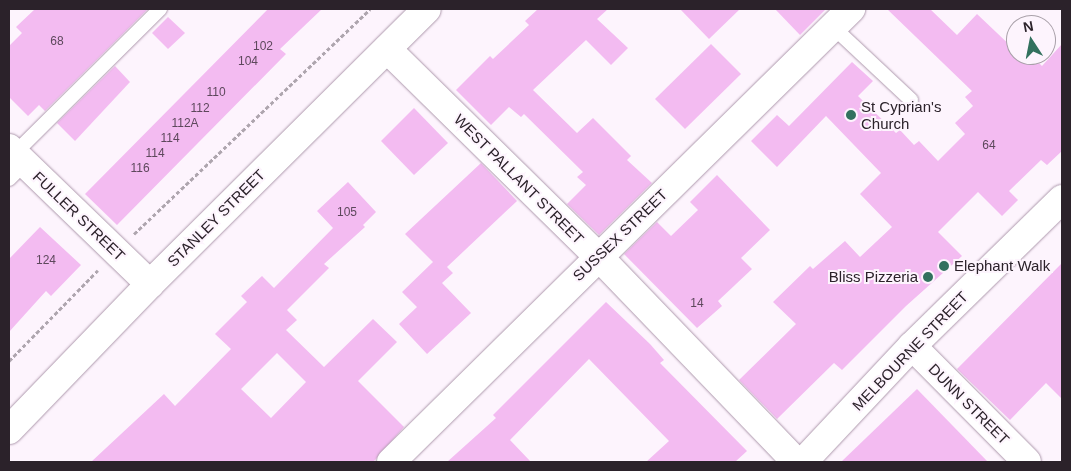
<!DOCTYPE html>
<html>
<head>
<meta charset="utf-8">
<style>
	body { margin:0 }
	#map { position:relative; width:1071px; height:471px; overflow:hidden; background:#fdf4fd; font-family:Arial,sans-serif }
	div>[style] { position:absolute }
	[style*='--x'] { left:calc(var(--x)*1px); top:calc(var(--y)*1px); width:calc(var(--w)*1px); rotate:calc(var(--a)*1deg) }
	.building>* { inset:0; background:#f3bbf1 }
	.path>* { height:3px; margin-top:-1.5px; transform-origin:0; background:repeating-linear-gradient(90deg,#aea5ae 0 4px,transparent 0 6.5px) }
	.roads { filter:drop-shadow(0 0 1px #ae99ad) drop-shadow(0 0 1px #ae99ad) }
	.service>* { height:14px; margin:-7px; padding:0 7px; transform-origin:7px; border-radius:7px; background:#fff }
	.minor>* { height:28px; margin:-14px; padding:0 14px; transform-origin:14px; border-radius:14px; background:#fff }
	.secondary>* { height:28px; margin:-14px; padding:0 14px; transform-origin:14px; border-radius:14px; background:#fff }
	.dots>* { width:14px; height:14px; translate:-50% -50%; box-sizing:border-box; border:2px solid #fdf4fd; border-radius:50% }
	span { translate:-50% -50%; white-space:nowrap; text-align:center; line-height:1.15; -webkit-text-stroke:4px #fdf4fd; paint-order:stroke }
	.number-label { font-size:12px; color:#5d485c }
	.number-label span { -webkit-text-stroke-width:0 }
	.poi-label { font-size:15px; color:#2b222a }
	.left { translate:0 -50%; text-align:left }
	.right { translate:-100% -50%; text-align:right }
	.street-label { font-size:15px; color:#2b222a }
	.frame { position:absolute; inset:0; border:10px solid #2b222a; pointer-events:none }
	.north { position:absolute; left:1006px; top:15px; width:50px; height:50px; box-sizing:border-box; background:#fdf4fd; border:1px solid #a9a0a9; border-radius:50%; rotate:349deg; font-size:14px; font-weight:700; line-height:20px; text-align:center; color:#2b222a }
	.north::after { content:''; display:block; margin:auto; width:18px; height:22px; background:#32715e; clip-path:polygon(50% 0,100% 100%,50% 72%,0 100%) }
</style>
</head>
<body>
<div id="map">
	<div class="building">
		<div style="clip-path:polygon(35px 9px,148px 9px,45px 111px,39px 105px,28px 116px,9px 97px,9px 46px,22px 33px,16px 27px)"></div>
		<div style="clip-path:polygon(268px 9px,322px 9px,280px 49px,286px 54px,117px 225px,85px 194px)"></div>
		<div style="clip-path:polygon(538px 9px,608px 9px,597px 19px,628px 48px,611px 65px,586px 40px,533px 90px,577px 133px,593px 118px,631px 156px,627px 160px,652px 183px,599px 235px,567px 204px,586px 185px,577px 177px,583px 172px,524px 114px,521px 117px,509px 107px,491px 125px,456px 90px,490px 56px,493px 59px,529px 25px,525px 21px)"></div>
		<div style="clip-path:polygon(680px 9px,740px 9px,709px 39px)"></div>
		<div style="clip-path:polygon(775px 9px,826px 9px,800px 35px)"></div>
		<div style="clip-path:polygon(887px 9px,930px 9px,957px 35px,977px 14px,1016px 51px,1016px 55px,1027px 61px,1032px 56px,1042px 66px,1062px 44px,1062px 151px,1047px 165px,1041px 160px,1009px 191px,1018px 200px,1002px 216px,978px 192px,938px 232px,962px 256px,906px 306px,842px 370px,834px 363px,777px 419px,739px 380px,796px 324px,773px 302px,810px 266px,813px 269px,845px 241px,860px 257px,892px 227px,860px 194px,881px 173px,826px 116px,777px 167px,751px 141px,777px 115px,789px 126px,852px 62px,873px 81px,858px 96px,896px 133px,900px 130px,914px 145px,919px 141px,938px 161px,965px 134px,955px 123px,973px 106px,965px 97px,972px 91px)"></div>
		<div style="clip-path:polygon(168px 17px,185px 33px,168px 49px,152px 33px)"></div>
		<div style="clip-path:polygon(711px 44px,741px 74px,685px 129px,655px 99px)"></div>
		<div style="clip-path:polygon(115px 66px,130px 82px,75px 141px,57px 123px)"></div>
		<div style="clip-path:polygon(414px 108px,448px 143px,414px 175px,381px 141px)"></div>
		<div style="clip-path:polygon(481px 163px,517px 201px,447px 267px,453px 273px,442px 283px,471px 313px,427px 354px,399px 324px,417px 307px,402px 292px,433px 262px,405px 234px)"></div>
		<div style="clip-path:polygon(717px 175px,770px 230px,741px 258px,752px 269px,718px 301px,722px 306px,697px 328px,624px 254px,657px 222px,671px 236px,698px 210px,690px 202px)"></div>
		<div style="clip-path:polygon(evenodd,348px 182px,376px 212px,363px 225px,365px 227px,324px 264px,329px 268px,287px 310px,297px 320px,286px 330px,324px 367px,373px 319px,397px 342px,358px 381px,404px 427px,376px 459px,373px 462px,91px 462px,164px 394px,175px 406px,231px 349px,215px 334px,247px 302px,241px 296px,262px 276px,274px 288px,333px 228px,317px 211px,348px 182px,277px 353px,306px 382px,271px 418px,241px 389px,277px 353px)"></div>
		<div style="clip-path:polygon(40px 227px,81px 265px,51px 296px,46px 291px,9px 332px,9px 259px)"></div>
		<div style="clip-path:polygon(1062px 263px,1062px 399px,1046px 383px,1010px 420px,957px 369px)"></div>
		<div style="clip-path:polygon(606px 302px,650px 344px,664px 360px,660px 363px,747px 451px,735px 462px,646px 462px,669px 441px,589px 359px,510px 440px,531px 462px,447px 462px,496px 418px,493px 415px)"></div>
		<div style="clip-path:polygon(917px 389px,988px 462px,841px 462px)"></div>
	</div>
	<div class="path">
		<div style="--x:134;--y:234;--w:326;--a:-43.6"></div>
		<div style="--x:9;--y:361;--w:127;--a:-45.6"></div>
	</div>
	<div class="roads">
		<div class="service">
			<div style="--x:833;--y:27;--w:107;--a:43.1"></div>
			<div style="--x:14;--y:154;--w:206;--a:-44.8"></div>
			<div style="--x:9;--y:179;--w:23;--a:-45"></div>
		</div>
		<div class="minor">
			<div style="--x:387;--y:49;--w:296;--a:44.5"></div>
			<div style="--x:598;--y:256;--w:286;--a:46.1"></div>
			<div style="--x:9;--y:148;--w:196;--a:44"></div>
			<div style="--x:912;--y:346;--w:163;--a:45.2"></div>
			<div style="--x:9;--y:430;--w:203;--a:-46"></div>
			<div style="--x:150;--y:284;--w:390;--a:-44.8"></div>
			<div style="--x:391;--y:462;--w:646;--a:-44.56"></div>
		</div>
		<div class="secondary">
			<div style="--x:803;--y:462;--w:159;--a:-46.8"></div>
			<div style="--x:912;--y:346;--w:210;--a:-44.4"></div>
		</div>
	</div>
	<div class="dots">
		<div style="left:851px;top:115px;background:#32715e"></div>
		<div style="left:944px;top:266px;background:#32715e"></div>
		<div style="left:928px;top:277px;background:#32715e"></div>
	</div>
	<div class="number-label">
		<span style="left:57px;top:42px">68</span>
		<span style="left:263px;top:47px">102</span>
		<span style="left:248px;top:62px">104</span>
		<span style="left:216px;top:93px">110</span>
		<span style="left:200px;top:109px">112</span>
		<span style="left:185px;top:124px">112A</span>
		<span style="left:170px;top:139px">114</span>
		<span style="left:989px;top:146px">64</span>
		<span style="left:155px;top:154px">114</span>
		<span style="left:140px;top:169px">116</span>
		<span style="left:347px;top:213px">105</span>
		<span style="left:46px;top:261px">124</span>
		<span style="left:697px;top:304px">14</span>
	</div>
	<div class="poi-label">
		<span class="left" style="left:861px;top:115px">St Cyprian's<br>Church</span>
		<span class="left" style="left:954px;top:266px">Elephant Walk</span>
		<span class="right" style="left:918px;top:277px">Bliss Pizzeria</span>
	</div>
	<div class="street-label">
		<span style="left:519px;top:179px;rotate:45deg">WEST PALLANT STREET</span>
		<span style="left:79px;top:216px;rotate:44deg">FULLER STREET</span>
		<span style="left:216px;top:218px;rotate:-45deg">STANLEY STREET</span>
		<span style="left:620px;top:235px;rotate:-44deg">SUSSEX STREET</span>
		<span style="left:910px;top:351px;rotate:-46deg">MELBOURNE STREET</span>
		<span style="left:969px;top:404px;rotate:45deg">DUNN STREET</span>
	</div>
	<div class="frame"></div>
	<div class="north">N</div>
</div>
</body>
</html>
